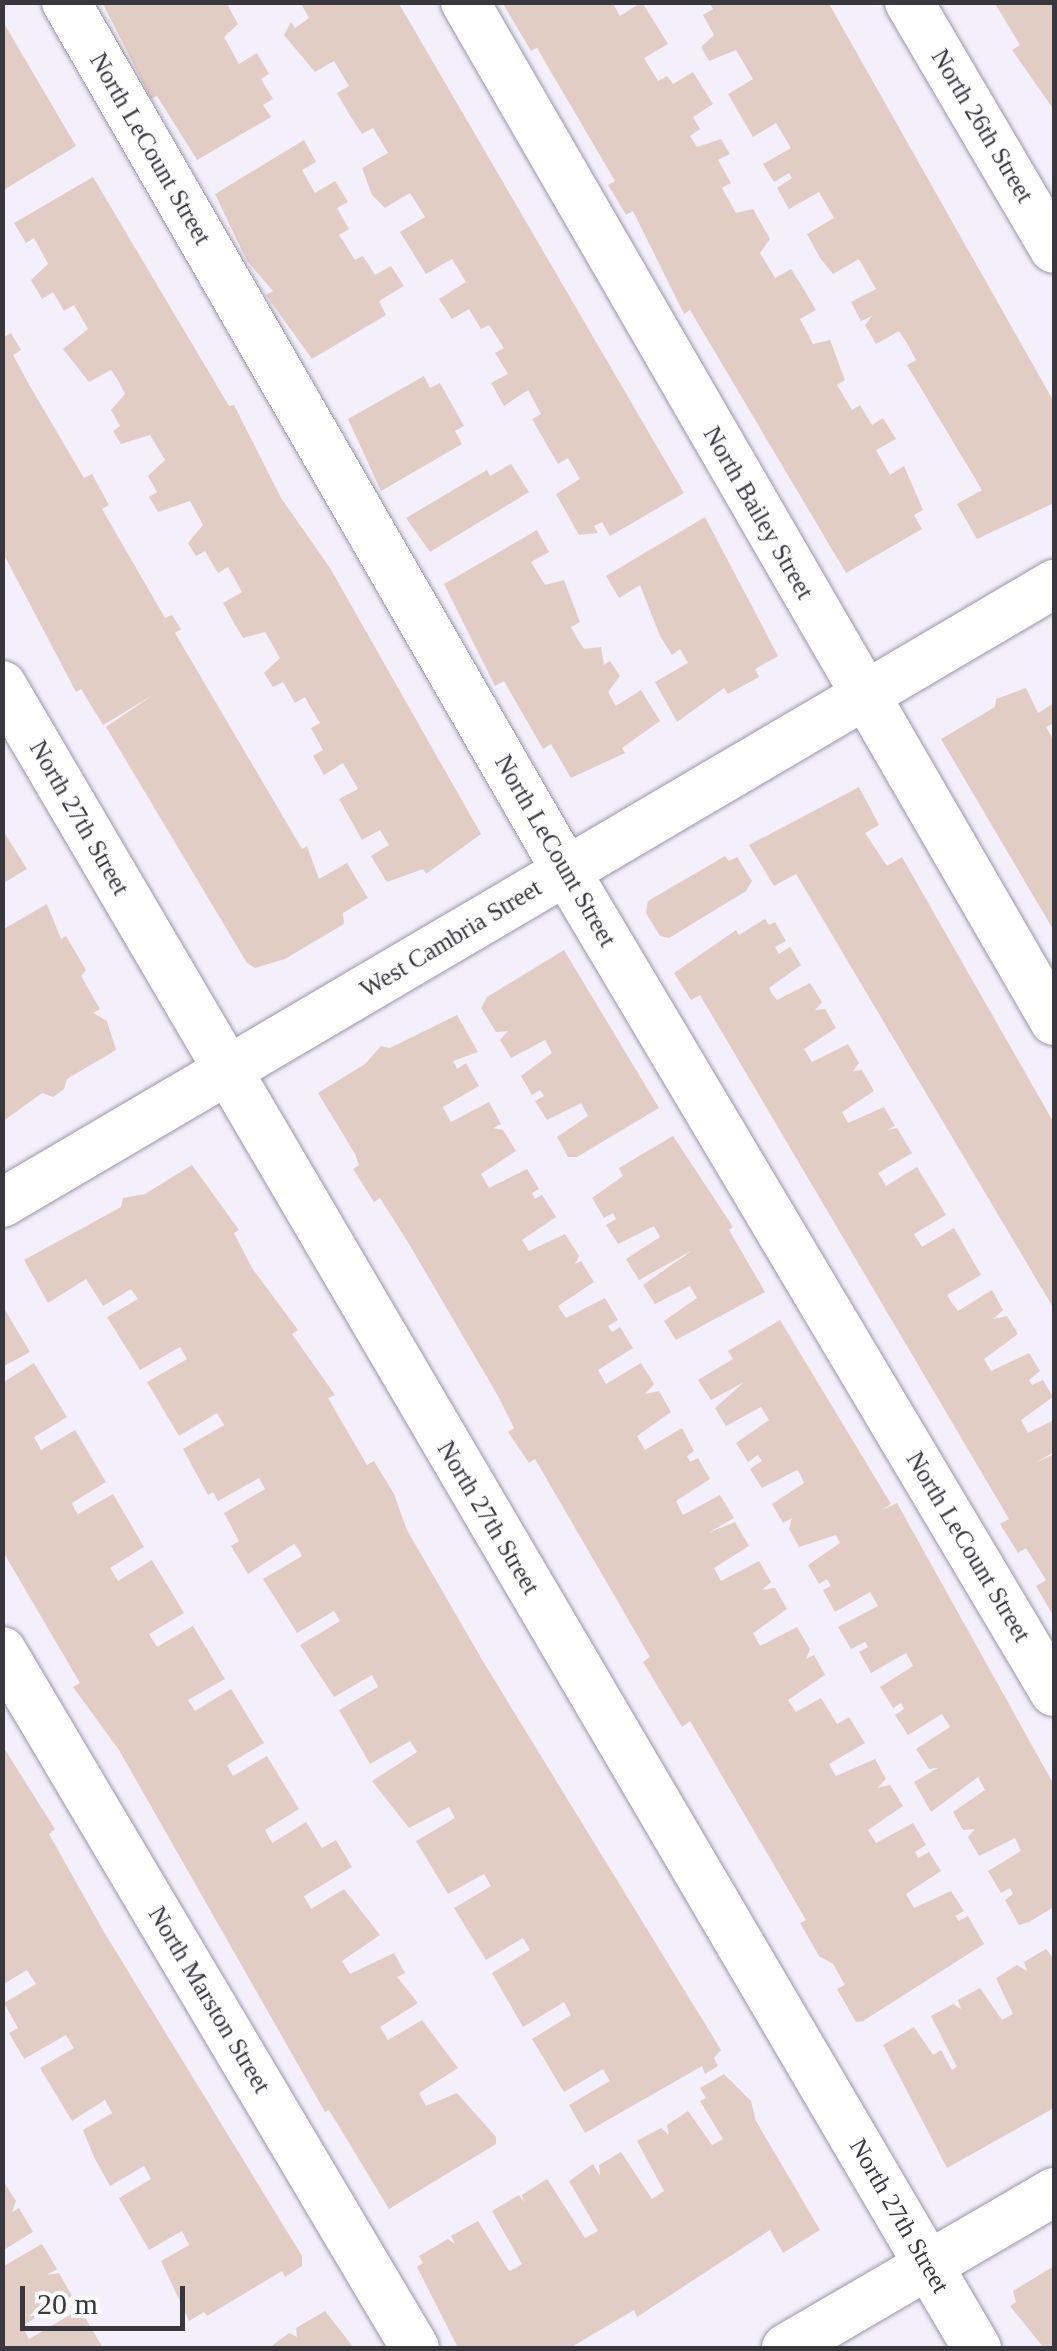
<!DOCTYPE html>
<html>
<head>
<meta charset="utf-8">
<style>
	body { margin:0 }
	#map { position:relative; width:1057px; height:2351px; overflow:hidden; background:#f3f0fc; font-family:Georgia,serif }
	div>[style] { position:absolute }
	[style*='--x'] { left:calc(var(--x)*1px); top:calc(var(--y)*1px); width:calc(var(--w)*1px); rotate:calc(var(--a)*1deg) }
	.building>* { inset:0; background:#e1cdc3 }
	.roads { filter:drop-shadow(0 0 2px #9a95a7) drop-shadow(0 0 2px #9a95a7) }
	.minor>* { height:48px; margin:-24px; padding:0 24px; transform-origin:24px; border-radius:24px; background:#fff }
	span { translate:-50% -50%; white-space:nowrap; text-align:center; line-height:1.15; -webkit-text-stroke:8px #fff; paint-order:stroke }
	.street-label { font-size:25px; color:#39373e }
	.frame { position:absolute; inset:0; border:5px solid #39373e; pointer-events:none }
	.scale { position:absolute; left:20px; top:2286px; width:165px; height:45px; box-sizing:border-box; border:5px solid #39373e; border-top:0; padding-left:12px; font-size:30px; line-height:35px; white-space:nowrap; color:#39373e; -webkit-text-stroke:8px #fff; paint-order:stroke }
</style>
</head>
<body>
<div id="map">
	<div class="building">
		<div style="clip-path:polygon(102px 2px,226px 2px,238px 24px,224px 37px,239px 64px,257px 53px,269px 74px,261px 79px,273px 99px,263px 105px,271px 117px,197px 160px,157px 96px,151px 99px)"></div>
		<div style="clip-path:polygon(300px 2px,398px 2px,684px 493px,610px 536px,602px 522px,594px 526px,598px 533px,579px 535px,556px 494px,580px 479px,568px 458px,558px 464px,532px 419px,541px 414px,528px 390px,504px 406px,491px 383px,508px 374px,495px 353px,504px 348px,489px 325px,481px 329px,469px 309px,452px 319px,439px 299px,466px 282px,452px 259px,426px 274px,400px 232px,425px 217px,410px 193px,385px 208px,372px 195px,362px 168px,388px 153px,373px 128px,362px 134px,349px 114px,337px 93px,349px 86px,334px 61px,315px 72px,284px 35px,291px 22px,295px 28px,309px 18px)"></div>
		<div style="clip-path:polygon(502px 2px,612px 2px,620px 16px,642px 2px,668px 44px,644px 58px,658px 81px,667px 76px,673px 84px,693px 72px,713px 104px,693px 117px,700px 129px,690px 136px,697px 147px,721px 139px,730px 154px,718px 160px,731px 183px,722px 188px,736px 213px,753px 209px,770px 239px,760px 253px,775px 278px,791px 269px,803px 288px,816px 310px,800px 319px,813px 344px,830px 340px,845px 380px,837px 385px,852px 410px,860px 405px,872px 425px,883px 418px,896px 439px,876px 450px,890px 475px,904px 466px,923px 510px,914px 515px,922px 529px,846px 573px,690px 310px,684px 314px,633px 211px,626px 215px,608px 185px,615px 181px,537px 48px,531px 51px)"></div>
		<div style="clip-path:polygon(709px 2px,828px 2px,1054px 402px,1054px 503px,977px 539px,957px 504px,982px 490px,907px 365px,916px 360px,908px 345px,899px 331px,876px 344px,865px 325px,872px 316px,861px 321px,851px 302px,876px 289px,859px 259px,833px 274px,820px 258px,807px 234px,834px 218px,819px 192px,789px 209px,777px 188px,792px 178px,789px 173px,774px 182px,763px 164px,791px 148px,776px 123px,753px 137px,728px 94px,753px 79px,736px 50px,709px 61px,701px 47px,714px 35px,703px 15px,713px 9px)"></div>
		<div style="clip-path:polygon(994px 2px,1054px 2px,1054px 110px,1012px 50px,1020px 45px)"></div>
		<div style="clip-path:polygon(2px 20px,76px 146px,2px 191px)"></div>
		<div style="clip-path:polygon(304px 140px,316px 162px,302px 170px,315px 193px,335px 181px,348px 202px,337px 208px,349px 229px,339px 235px,355px 260px,363px 256px,375px 275px,391px 266px,404px 286px,379px 301px,386px 315px,312px 359px,266px 295px,273px 291px,247px 261px,215px 194px)"></div>
		<div style="clip-path:polygon(93px 177px,229px 406px,234px 405px,281px 498px,330px 568px,481px 834px,426px 874px,423px 869px,387px 882px,371px 856px,389px 845px,380px 830px,362px 840px,339px 799px,358px 789px,343px 763px,324px 775px,313px 756px,323px 750px,311px 728px,320px 723px,311px 708px,305px 697px,295px 703px,283px 682px,273px 687px,264px 673px,280px 658px,265px 632px,243px 638px,234px 623px,223px 603px,242px 592px,228px 567px,218px 573px,205px 551px,196px 556px,188px 543px,203px 525px,190px 501px,158px 512px,149px 497px,157px 492px,148px 476px,165px 460px,150px 435px,121px 444px,113px 431px,120px 426px,111px 410px,125px 394px,119px 382px,111px 370px,89px 382px,63px 349px,88px 329px,74px 305px,64px 311px,53px 292px,42px 299px,31px 280px,48px 264px,34px 238px,26px 243px,14px 223px)"></div>
		<div style="clip-path:polygon(11px 333px,21px 350px,13px 355px,31px 388px,84px 478px,92px 474px,109px 505px,102px 509px,165px 618px,172px 615px,181px 629px,175px 633px,302px 849px,307px 846px,319px 879px,347px 863px,368px 898px,343px 913px,344px 924px,285px 959px,255px 968px,247px 963px,106px 727px,153px 695px,103px 725px,81px 689px,76px 692px,2px 551px,2px 338px)"></div>
		<div style="clip-path:polygon(424px 376px,430px 388px,440px 383px,464px 426px,455px 431px,462px 444px,381px 491px,348px 419px)"></div>
		<div style="clip-path:polygon(511px 464px,529px 492px,430px 552px,406px 518px,487px 470px,490px 476px)"></div>
		<div style="clip-path:polygon(705px 517px,778px 656px,755px 669px,759px 677px,728px 694px,724px 688px,677px 722px,655px 682px,688px 663px,680px 649px,672px 655px,660px 636px,640px 585px,619px 598px,606px 576px)"></div>
		<div style="clip-path:polygon(537px 530px,549px 552px,531px 562px,545px 585px,564px 580px,580px 622px,571px 627px,577px 638px,584px 649px,601px 647px,604px 665px,610px 661px,620px 676px,608px 692px,616px 706px,641px 690px,660px 721px,622px 748px,625px 753px,571px 778px,551px 744px,543px 749px,504px 681px,495px 686px,444px 584px)"></div>
		<div style="clip-path:polygon(1026px 688px,1038px 713px,1054px 703px,1054px 723px,1046px 727px,1054px 741px,1054px 931px,941px 739px,995px 707px,996px 699px)"></div>
		<div style="clip-path:polygon(859px 787px,879px 825px,865px 833px,887px 866px,902px 857px,1054px 1123px,1054px 1309px,796px 874px,774px 886px,749px 845px)"></div>
		<div style="clip-path:polygon(2px 829px,27px 869px,2px 884px)"></div>
		<div style="clip-path:polygon(725px 856px,729px 861px,737px 857px,752px 881px,746px 891px,669px 938px,660px 936px,646px 913px,648px 901px)"></div>
		<div style="clip-path:polygon(47px 904px,61px 939px,66px 936px,86px 970px,81px 976px,100px 1009px,93px 1013px,107px 1021px,116px 1050px,67px 1079px,64px 1089px,53px 1097px,42px 1093px,2px 1122px,2px 930px)"></div>
		<div style="clip-path:polygon(765px 919px,769px 925px,775px 922px,786px 941px,775px 947px,779px 954px,790px 947px,801px 965px,769px 988px,772px 994px,777px 1000px,810px 983px,822px 1002px,815px 1010px,825px 1009px,836px 1028px,804px 1049px,812px 1062px,848px 1044px,859px 1063px,853px 1071px,862px 1070px,874px 1091px,842px 1112px,848px 1123px,884px 1107px,895px 1126px,887px 1130px,897px 1128px,912px 1153px,878px 1173px,882px 1179px,886px 1186px,917px 1167px,946px 1215px,914px 1234px,922px 1247px,954px 1228px,981px 1275px,947px 1295px,952px 1303px,958px 1311px,992px 1290px,1003px 1310px,993px 1319px,1007px 1316px,1018px 1334px,984px 1359px,991px 1371px,1029px 1353px,1040px 1371px,1029px 1380px,1032px 1385px,1043px 1380px,1053px 1397px,1021px 1420px,1028px 1433px,1054px 1420px,1054px 1452px,1033px 1464px,1054px 1454px,1054px 1617px,1036px 1586px,1046px 1580px,1026px 1548px,1018px 1553px,1000px 1524px,1009px 1519px,700px 995px,691px 1000px,674px 973px,736px 930px,739px 935px)"></div>
		<div style="clip-path:polygon(564px 950px,659px 1108px,577px 1157px,568px 1157px,557px 1137px,588px 1116px,581px 1103px,547px 1120px,535px 1101px,544px 1096px,540px 1090px,532px 1095px,521px 1076px,552px 1053px,545px 1040px,511px 1058px,500px 1040px,508px 1031px,496px 1032px,481px 1008px,487px 997px)"></div>
		<div style="clip-path:polygon(457px 1015px,478px 1052px,453px 1061px,457px 1069px,466px 1063px,479px 1086px,443px 1107px,447px 1115px,451px 1122px,489px 1102px,501px 1124px,493px 1128px,503px 1130px,516px 1151px,481px 1174px,489px 1188px,527px 1169px,539px 1189px,532px 1193px,535px 1199px,542px 1195px,556px 1217px,522px 1240px,529px 1251px,565px 1234px,579px 1256px,575px 1264px,581px 1261px,594px 1282px,558px 1306px,566px 1318px,605px 1298px,618px 1320px,608px 1326px,612px 1332px,620px 1327px,633px 1348px,598px 1370px,606px 1384px,641px 1363px,654px 1384px,645px 1394px,659px 1391px,671px 1412px,637px 1436px,645px 1450px,682px 1428px,694px 1451px,687px 1456px,690px 1462px,698px 1458px,710px 1479px,676px 1501px,683px 1515px,720px 1495px,734px 1518px,708px 1533px,735px 1522px,749px 1546px,714px 1568px,721px 1581px,759px 1561px,771px 1582px,762px 1590px,775px 1588px,787px 1609px,753px 1633px,760px 1646px,797px 1627px,810px 1649px,806px 1659px,814px 1655px,825px 1675px,788px 1700px,796px 1712px,821px 1698px,837px 1724px,849px 1717px,865px 1743px,829px 1764px,833px 1771px,836px 1776px,875px 1759px,886px 1779px,877px 1788px,890px 1785px,903px 1806px,868px 1830px,876px 1843px,913px 1823px,926px 1845px,915px 1852px,918px 1858px,929px 1852px,941px 1871px,906px 1894px,914px 1908px,951px 1891px,964px 1911px,955px 1916px,959px 1921px,968px 1916px,984px 1944px,863px 2021px,856px 2022px,837px 1989px,845px 1985px,833px 1964px,819px 1956px,800px 1923px,806px 1920px,690px 1721px,682px 1727px,643px 1662px,650px 1657px,535px 1459px,529px 1463px,508px 1432px,514px 1428px,498px 1396px,409px 1244px,380px 1198px,374px 1202px,353px 1169px,359px 1165px,355px 1154px,318px 1093px,365px 1064px,381px 1046px,390px 1048px)"></div>
		<div style="clip-path:polygon(673px 1136px,733px 1227px,729px 1230px,765px 1292px,676px 1340px,664px 1321px,697px 1298px,690px 1286px,655px 1304px,643px 1285px,693px 1250px,639px 1280px,626px 1259px,660px 1237px,654px 1226px,618px 1244px,606px 1225px,616px 1219px,613px 1213px,604px 1218px,592px 1198px,623px 1176px,619px 1168px)"></div>
		<div style="clip-path:polygon(192px 1165px,239px 1230px,234px 1233px,252px 1268px,298px 1330px,292px 1334px,335px 1395px,328px 1398px,367px 1465px,374px 1461px,394px 1494px,407px 1530px,484px 1663px,721px 2050px,714px 2058px,718px 2066px,705px 2074px,702px 2066px,585px 2133px,569px 2105px,610px 2081px,603px 2069px,564px 2092px,532px 2039px,571px 2015px,564px 2002px,523px 2027px,492px 1973px,530px 1950px,523px 1938px,486px 1960px,454px 1908px,491px 1886px,484px 1874px,448px 1894px,416px 1841px,455px 1818px,449px 1807px,409px 1828px,372px 1781px,417px 1752px,410px 1741px,370px 1764px,339px 1710px,378px 1687px,372px 1675px,334px 1697px,300px 1645px,340px 1621px,334px 1611px,297px 1633px,263px 1579px,302px 1556px,299px 1550px,294px 1544px,248px 1574px,231px 1546px,239px 1541px,224px 1513px,265px 1489px,259px 1478px,218px 1501px,213px 1492px,208px 1495px,183px 1449px,224px 1425px,217px 1413px,179px 1436px,147px 1382px,187px 1359px,183px 1352px,180px 1347px,140px 1370px,107px 1317px,138px 1299px,131px 1289px,103px 1306px,86px 1279px,48px 1303px,24px 1260px,121px 1207px,123px 1198px,145px 1194px)"></div>
		<div style="clip-path:polygon(2px 1305px,30px 1352px,2px 1367px)"></div>
		<div style="clip-path:polygon(780px 1320px,891px 1504px,882px 1510px,897px 1503px,1054px 1785px,1054px 1907px,1029px 1922px,1019px 1925px,1005px 1900px,1013px 1894px,1010px 1888px,1001px 1893px,988px 1871px,1021px 1851px,1015px 1838px,979px 1856px,968px 1837px,975px 1829px,963px 1830px,953px 1812px,985px 1790px,978px 1777px,931px 1812px,914px 1782px,938px 1768px,929px 1769px,916px 1749px,950px 1727px,942px 1714px,908px 1735px,895px 1715px,904px 1709px,901px 1703px,893px 1708px,880px 1687px,913px 1666px,906px 1653px,871px 1673px,859px 1652px,868px 1647px,865px 1642px,851px 1649px,838px 1627px,878px 1606px,870px 1592px,835px 1612px,823px 1590px,831px 1586px,827px 1579px,819px 1584px,808px 1565px,840px 1543px,836px 1535px,799px 1547px,789px 1529px,792px 1518px,783px 1523px,772px 1504px,804px 1483px,800px 1474px,797px 1470px,762px 1488px,750px 1469px,762px 1461px,758px 1455px,748px 1462px,736px 1443px,769px 1420px,761px 1407px,726px 1426px,715px 1408px,744px 1382px,711px 1400px,698px 1380px,733px 1359px,728px 1351px)"></div>
		<div style="clip-path:polygon(34px 1363px,67px 1417px,34px 1437px,41px 1450px,75px 1430px,106px 1482px,72px 1503px,75px 1510px,78px 1514px,113px 1494px,144px 1547px,110px 1568px,118px 1581px,152px 1560px,184px 1613px,149px 1634px,157px 1647px,193px 1626px,225px 1679px,188px 1700px,195px 1711px,231px 1689px,264px 1743px,227px 1765px,230px 1771px,233px 1776px,267px 1756px,299px 1809px,265px 1830px,272px 1843px,306px 1822px,322px 1848px,336px 1840px,352px 1867px,304px 1896px,311px 1909px,344px 1889px,380px 1935px,342px 1961px,350px 1974px,394px 1953px,405px 1973px,397px 1977px,418px 2003px,380px 2027px,388px 2040px,422px 2020px,458px 2068px,419px 2093px,426px 2106px,457px 2093px,496px 2137px,496px 2144px,389px 2209px,329px 2110px,325px 2112px,119px 1750px,73px 1687px,80px 1683px,2px 1550px,2px 1383px)"></div>
		<div style="clip-path:polygon(2px 1745px,55px 1829px,49px 1834px,104px 1932px,302px 2256px,302px 2266px,285px 2277px,282px 2271px,207px 2316px,204px 2312px,189px 2321px,161px 2261px,189px 2245px,182px 2231px,149px 2250px,119px 2198px,151px 2179px,144px 2166px,110px 2186px,94px 2157px,83px 2130px,112px 2113px,105px 2100px,72px 2121px,40px 2068px,74px 2048px,66px 2035px,24px 2059px,9px 2033px,18px 2028px,4px 2003px,36px 1984px,27px 1970px,2px 1985px)"></div>
		<div style="clip-path:polygon(1046px 1949px,1054px 1959px,1054px 2108px,947px 2168px,883px 2045px,914px 2027px,933px 2055px,941px 2050px,952px 2070px,957px 2067px,931px 2016px,953px 2004px,961px 2009px,958px 2000px,980px 1988px,1002px 2020px,1013px 2014px,996px 1978px,1017px 1965px,1027px 1971px,1024px 1962px)"></div>
		<div style="clip-path:polygon(724px 2074px,751px 2101px,756px 2121px,820px 2230px,783px 2253px,770px 2230px,637px 2317px,634px 2310px,570px 2348px,457px 2346px,417px 2267px,423px 2263px,419px 2256px,448px 2239px,455px 2244px,451px 2236px,478px 2221px,509px 2271px,516px 2268px,522px 2264px,492px 2211px,519px 2195px,524px 2202px,522px 2195px,547px 2179px,585px 2238px,598px 2231px,569px 2181px,593px 2164px,600px 2176px,599px 2165px,621px 2152px,652px 2199px,664px 2191px,637px 2141px,661px 2128px,669px 2135px,667px 2125px,688px 2111px,712px 2145px,723px 2139px,700px 2101px,706px 2098px,700px 2088px)"></div>
		<div style="clip-path:polygon(2px 2179px,16px 2201px,12px 2212px,19px 2208px,33px 2232px,2px 2251px)"></div>
		<div style="clip-path:polygon(42px 2244px,57px 2269px,47px 2275px,59px 2273px,72px 2296px,22px 2326px,29px 2339px,80px 2309px,103px 2348px,2px 2348px,2px 2267px)"></div>
		<div style="clip-path:polygon(1054px 2266px,1054px 2348px,1044px 2348px,1010px 2306px,1016px 2302px,1013px 2291px)"></div>
		<div style="clip-path:polygon(325px 2311px,354px 2348px,269px 2348px,289px 2333px,297px 2337px,296px 2328px)"></div>
	</div>
	<div class="roads">
		<div class="minor">
			<div style="--x:66;--y:2;--w:1003;--a:60.08"></div>
			<div style="--x:566;--y:871;--w:955;--a:59.27"></div>
			<div style="--x:465;--y:2;--w:1177;--a:59.97"></div>
			<div style="--x:909;--y:2;--w:286;--a:59.6"></div>
			<div style="--x:2;--y:685;--w:1928;--a:59.62"></div>
			<div style="--x:2;--y:1203;--w:1221;--a:-30.47"></div>
			<div style="--x:2;--y:1651;--w:810;--a:59.35"></div>
			<div style="--x:786;--y:2348;--w:310;--a:-30.2"></div>
		</div>
	</div>
	<div class="street-label">
		<span style="left:982px;top:126px;rotate:59deg">North 26th Street</span>
		<span style="left:150px;top:149px;rotate:60deg">North LeCount Street</span>
		<span style="left:758px;top:513px;rotate:60deg">North Bailey Street</span>
		<span style="left:79px;top:818px;rotate:60deg">North 27th Street</span>
		<span style="left:555px;top:851px;rotate:60deg">North LeCount Street</span>
		<span style="left:451px;top:939px;rotate:-31deg">West Cambria Street</span>
		<span style="left:488px;top:1518px;rotate:59deg">North 27th Street</span>
		<span style="left:968px;top:1547px;rotate:59deg">North LeCount Street</span>
		<span style="left:209px;top:2000px;rotate:59deg">North Marston Street</span>
		<span style="left:899px;top:2216px;rotate:60deg">North 27th Street</span>
	</div>
	<div class="frame"></div>
	<div class="scale">20 m</div>
</div>
</body>
</html>
